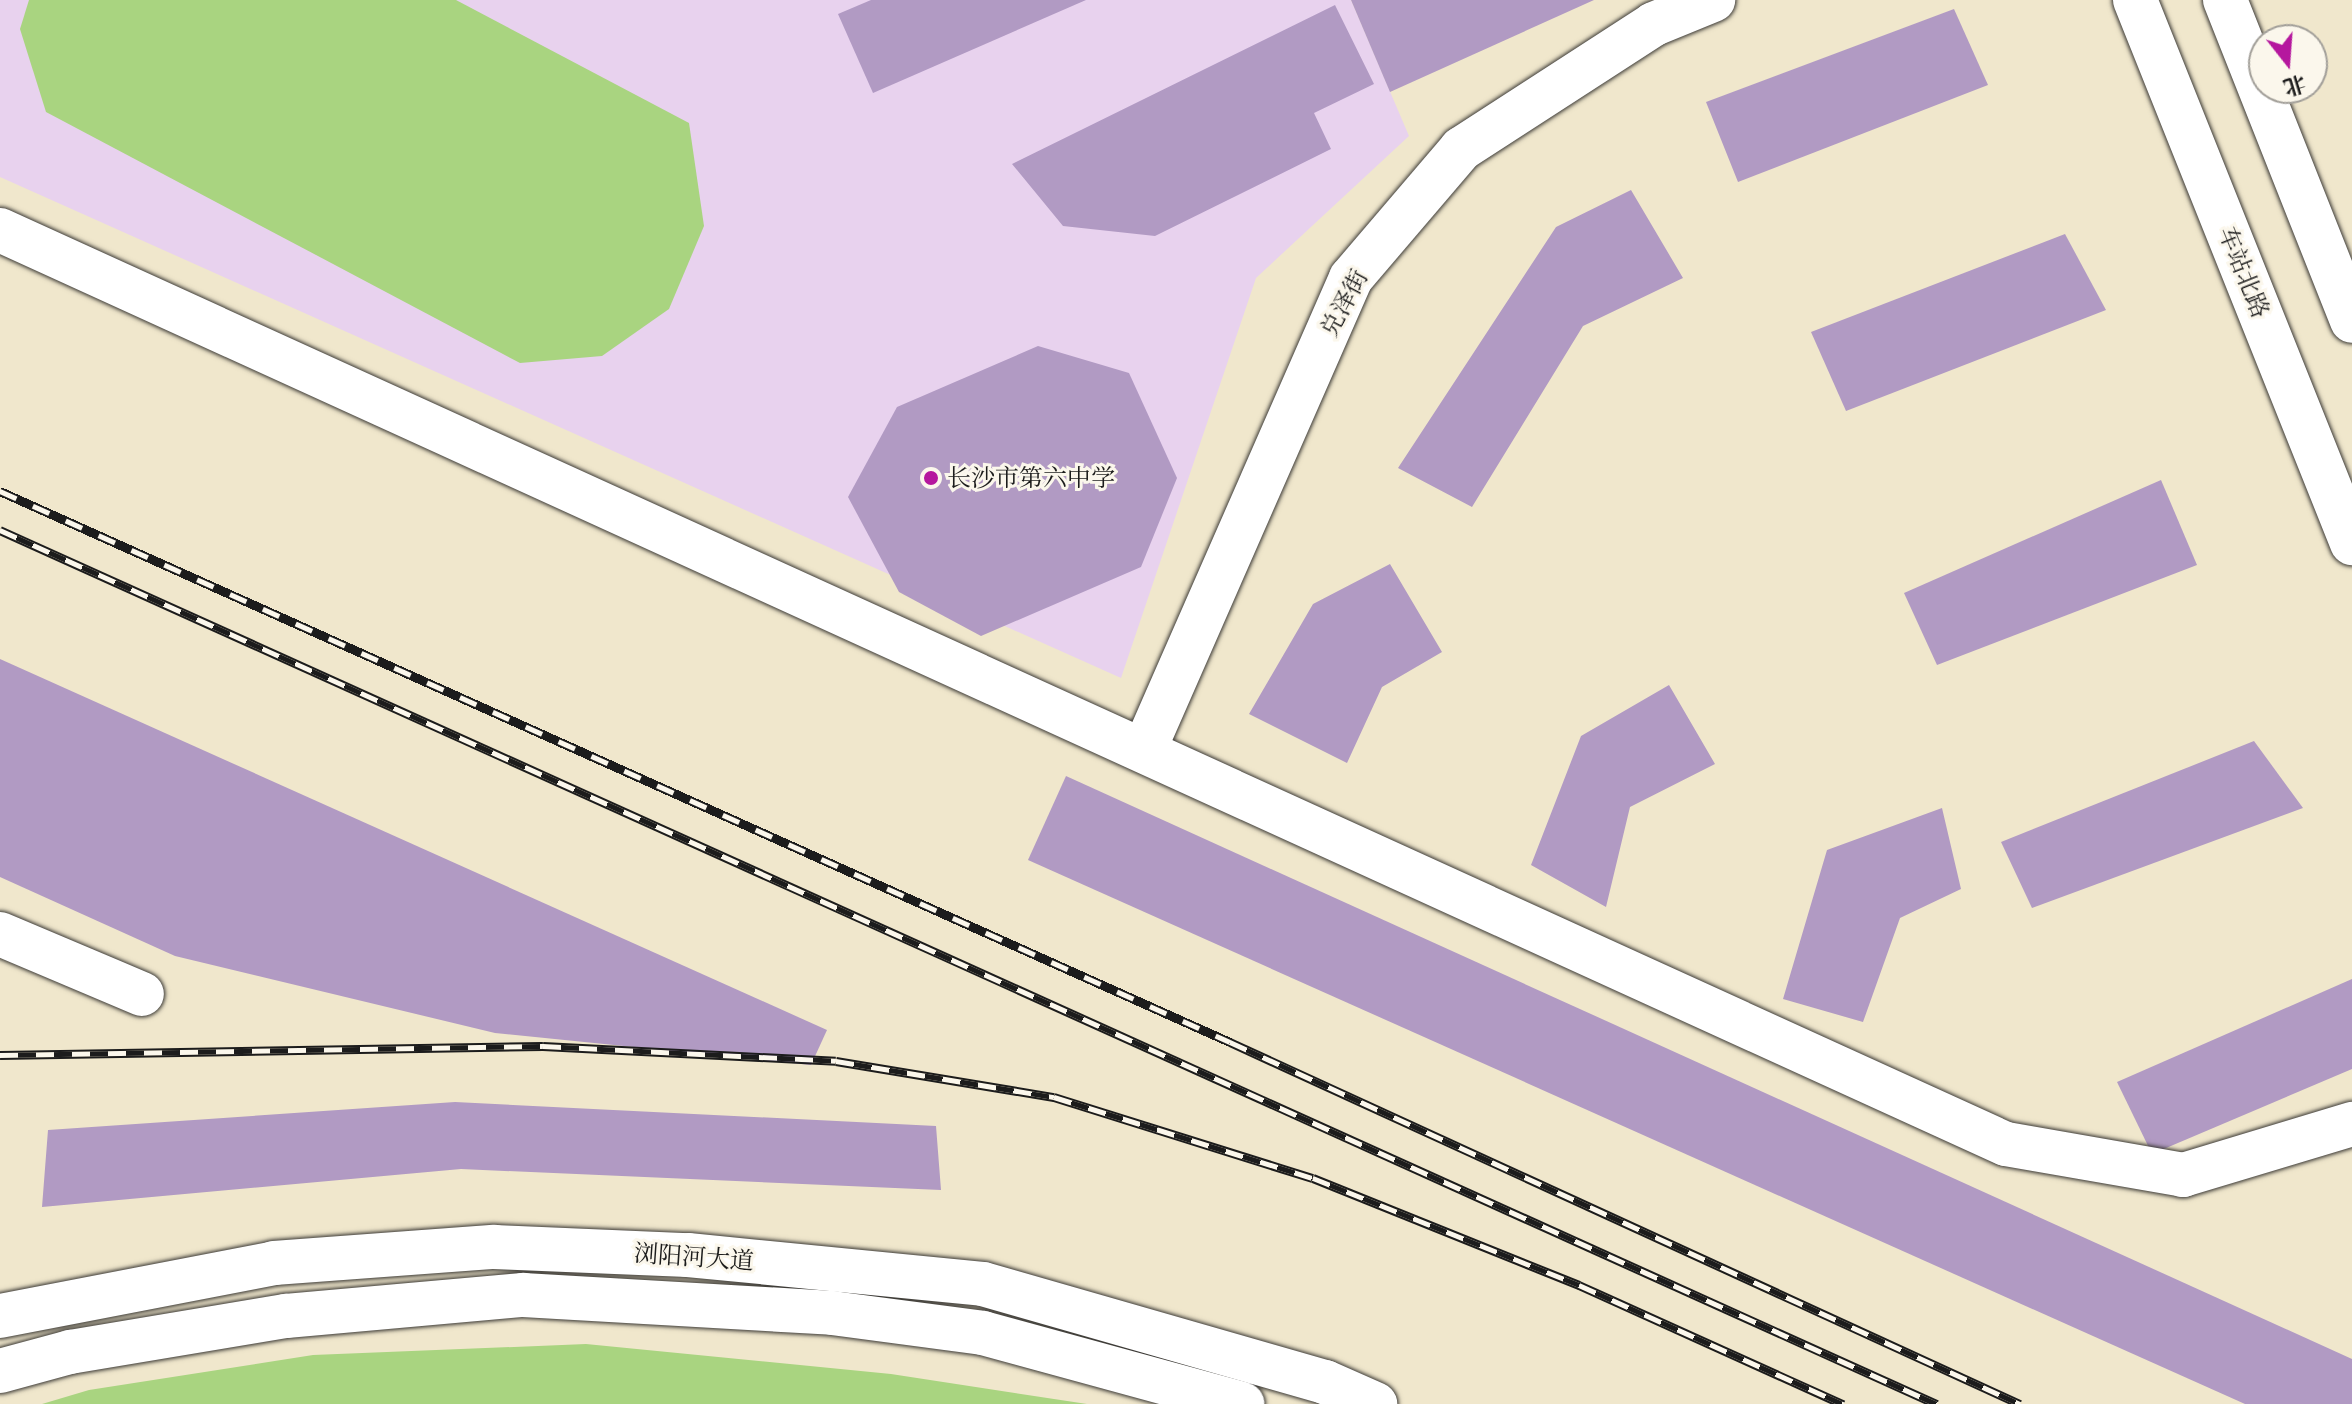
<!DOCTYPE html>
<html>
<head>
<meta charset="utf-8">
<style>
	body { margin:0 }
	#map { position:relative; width:2352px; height:1404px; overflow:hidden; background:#f0e7cc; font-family:"Libre Caslon Text","Noto Serif SC",serif }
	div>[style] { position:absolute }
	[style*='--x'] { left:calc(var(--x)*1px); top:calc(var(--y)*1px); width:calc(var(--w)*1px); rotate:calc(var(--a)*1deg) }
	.built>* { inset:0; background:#e8d2ee }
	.green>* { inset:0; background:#a9d480 }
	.building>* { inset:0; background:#b19ac3 }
	.roads { filter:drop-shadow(0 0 2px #3c3a36) drop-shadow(0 0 2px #3c3a36) }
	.street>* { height:44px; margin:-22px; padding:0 22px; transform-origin:22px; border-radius:22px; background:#fff }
	.secondary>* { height:44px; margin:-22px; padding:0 22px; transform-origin:22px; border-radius:22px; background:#fff }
	.primary>* { height:44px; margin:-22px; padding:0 22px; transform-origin:22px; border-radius:22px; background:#fff }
	.rail>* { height:9px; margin-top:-4.5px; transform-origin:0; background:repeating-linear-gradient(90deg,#fbf7ec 0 18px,#1c1c1c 0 36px); box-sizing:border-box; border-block:2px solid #1c1c1c }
	.dots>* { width:22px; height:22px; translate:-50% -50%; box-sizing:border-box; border:4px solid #fbf7ec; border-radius:50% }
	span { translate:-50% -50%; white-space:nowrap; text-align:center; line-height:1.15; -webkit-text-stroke:6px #fbf7ec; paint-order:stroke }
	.street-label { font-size:24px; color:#1c1c1c }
	.poi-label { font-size:24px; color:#1c1c1c }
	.left { translate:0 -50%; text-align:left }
	.north { position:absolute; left:2248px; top:24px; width:80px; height:80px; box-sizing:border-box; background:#fbf7ec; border:2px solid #a29f99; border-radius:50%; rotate:163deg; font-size:22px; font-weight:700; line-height:32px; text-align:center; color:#1c1c1c }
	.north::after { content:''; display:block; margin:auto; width:28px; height:36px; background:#b5179e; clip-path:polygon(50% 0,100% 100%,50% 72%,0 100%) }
</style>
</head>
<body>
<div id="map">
	<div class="built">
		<div style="clip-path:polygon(0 0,1351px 0,1409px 136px,1256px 278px,1121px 678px,0 177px)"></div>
	</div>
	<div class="green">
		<div style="clip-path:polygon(29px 0,456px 0,689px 123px,704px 226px,669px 309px,602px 356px,520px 363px,46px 112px,20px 29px)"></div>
		<div style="clip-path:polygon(586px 1344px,891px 1374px,1087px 1404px,42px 1404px,89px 1390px,313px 1355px)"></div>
	</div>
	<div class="building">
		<div style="clip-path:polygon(871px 0,1086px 0,873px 93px,838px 14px)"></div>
		<div style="clip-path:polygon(1351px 0,1594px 0,1390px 92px)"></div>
		<div style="clip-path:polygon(1335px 5px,1374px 84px,1314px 113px,1331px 149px,1155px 236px,1063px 226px,1012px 164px)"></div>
		<div style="clip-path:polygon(1954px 9px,1988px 85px,1738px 182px,1706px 102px)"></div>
		<div style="clip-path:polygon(1631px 190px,1683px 278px,1583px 326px,1472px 507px,1398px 468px,1556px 227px)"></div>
		<div style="clip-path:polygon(2065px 234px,2106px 310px,1846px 411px,1811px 332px)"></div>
		<div style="clip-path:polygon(1038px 346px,1129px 373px,1177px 478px,1141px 567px,981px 636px,899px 592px,848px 497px,897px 407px)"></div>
		<div style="clip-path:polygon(2161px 480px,2197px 565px,1937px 665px,1904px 593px)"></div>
		<div style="clip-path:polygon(1390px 564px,1442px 652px,1382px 687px,1347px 763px,1249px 714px,1313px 604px)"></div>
		<div style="clip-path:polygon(0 659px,827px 1030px,811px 1065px,495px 1033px,175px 956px,0 877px)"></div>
		<div style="clip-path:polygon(1669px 685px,1715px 764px,1630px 807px,1606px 907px,1531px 865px,1581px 736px)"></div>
		<div style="clip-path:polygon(2254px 741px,2303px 808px,2032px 908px,2001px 842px)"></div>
		<div style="clip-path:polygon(1066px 776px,2352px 1359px,2352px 1404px,2245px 1404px,1028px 860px)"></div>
		<div style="clip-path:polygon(1942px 808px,1961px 889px,1900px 918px,1863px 1022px,1783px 999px,1827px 850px)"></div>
		<div style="clip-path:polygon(2352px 979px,2352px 1069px,2152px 1154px,2117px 1082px)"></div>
		<div style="clip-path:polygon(455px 1102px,936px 1126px,941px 1190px,461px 1169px,42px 1207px,48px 1130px)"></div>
	</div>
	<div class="roads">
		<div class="street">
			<div style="--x:0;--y:230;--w:2204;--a:24.5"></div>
			<div style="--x:2006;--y:1144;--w:180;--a:9.9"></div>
			<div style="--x:2183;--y:1175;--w:177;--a:-16.8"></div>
			<div style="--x:1145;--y:748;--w:513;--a:-66.33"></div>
			<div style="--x:1351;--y:278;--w:170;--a:-49.5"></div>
			<div style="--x:1461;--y:149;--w:230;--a:-32.9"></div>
			<div style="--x:1654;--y:24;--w:64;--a:-22.1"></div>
			<div style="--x:0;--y:934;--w:154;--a:22.9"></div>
		</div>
		<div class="secondary">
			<div style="--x:0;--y:1316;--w:279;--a:-10.9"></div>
			<div style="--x:274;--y:1263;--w:221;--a:-4.2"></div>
			<div style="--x:494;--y:1247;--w:194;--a:2.4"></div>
			<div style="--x:688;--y:1255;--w:296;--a:5.6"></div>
			<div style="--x:983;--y:1284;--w:356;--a:16"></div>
			<div style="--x:1325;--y:1382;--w:55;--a:23.7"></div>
			<div style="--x:0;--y:1371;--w:73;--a:-15.2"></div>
			<div style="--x:70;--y:1352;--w:219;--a:-9.5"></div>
			<div style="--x:286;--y:1316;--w:238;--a:-5.1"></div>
			<div style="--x:523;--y:1295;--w:310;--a:3.3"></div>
			<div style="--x:832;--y:1313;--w:152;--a:7.5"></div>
			<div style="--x:983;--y:1333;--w:269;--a:15.3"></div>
		</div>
		<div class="primary">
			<div style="--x:2135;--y:0;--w:585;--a:68.22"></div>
			<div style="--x:2225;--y:0;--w:345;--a:68.4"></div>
		</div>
	</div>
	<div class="rail">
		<div style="--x:0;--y:491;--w:1348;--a:24.13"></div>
		<div style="--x:1230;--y:1042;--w:869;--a:24.62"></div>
		<div style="--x:0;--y:530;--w:2125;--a:24.29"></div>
		<div style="--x:0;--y:1055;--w:543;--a:-0.95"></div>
		<div style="--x:543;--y:1046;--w:293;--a:2.9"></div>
		<div style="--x:836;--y:1061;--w:221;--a:9.4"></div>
		<div style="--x:1054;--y:1097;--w:271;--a:17.4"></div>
		<div style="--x:1313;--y:1178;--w:287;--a:21.9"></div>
		<div style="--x:1579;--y:1285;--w:290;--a:24.3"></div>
	</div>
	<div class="dots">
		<div style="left:931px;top:478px;background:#b5179e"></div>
	</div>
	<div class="street-label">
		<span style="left:2244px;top:272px;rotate:68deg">车站北路</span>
		<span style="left:1344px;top:303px;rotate:-62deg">兑泽街</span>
		<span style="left:694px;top:1257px;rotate:4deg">浏阳河大道</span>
	</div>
	<div class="poi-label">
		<span class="left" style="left:947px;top:478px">长沙市第六中学</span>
	</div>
	<div class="north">北</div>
</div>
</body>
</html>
